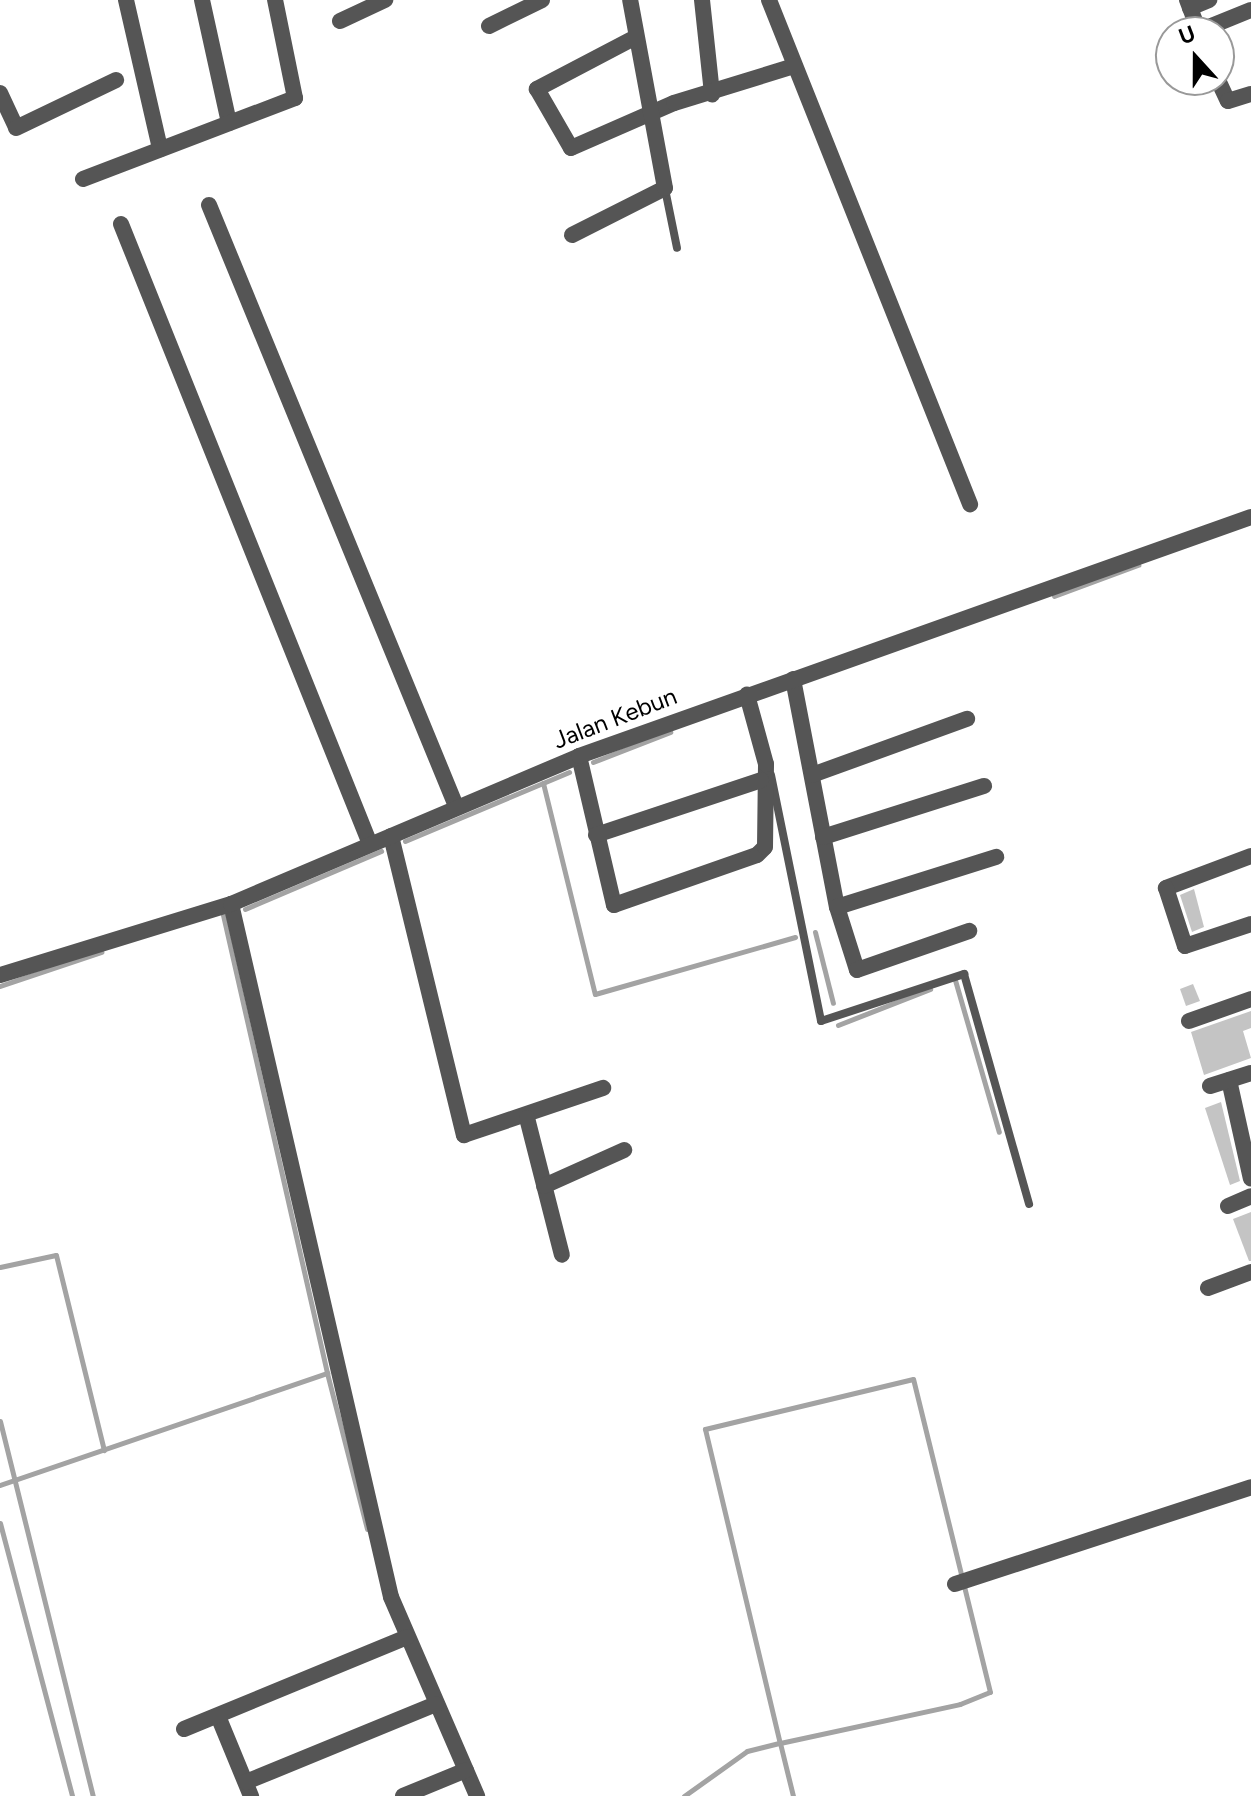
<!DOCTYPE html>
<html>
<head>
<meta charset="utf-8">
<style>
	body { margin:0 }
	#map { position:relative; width:1251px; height:1796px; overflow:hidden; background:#fff; font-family:Figtree,sans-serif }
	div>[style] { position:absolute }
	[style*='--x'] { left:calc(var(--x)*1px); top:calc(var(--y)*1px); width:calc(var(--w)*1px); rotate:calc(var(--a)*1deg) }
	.stream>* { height:5px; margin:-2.5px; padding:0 2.5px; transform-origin:2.5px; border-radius:2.5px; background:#a3a3a3 }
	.building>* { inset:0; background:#c4c4c4 }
	.service>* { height:8px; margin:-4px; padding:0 4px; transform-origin:4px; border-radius:4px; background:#555 }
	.minor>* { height:16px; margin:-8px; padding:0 8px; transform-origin:8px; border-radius:8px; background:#555 }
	span { translate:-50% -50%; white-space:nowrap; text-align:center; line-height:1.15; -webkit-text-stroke:6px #fff; paint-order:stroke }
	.street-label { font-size:24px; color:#000 }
	.north { position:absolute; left:1155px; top:16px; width:80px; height:80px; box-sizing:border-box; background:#fff; border:2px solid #999; border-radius:50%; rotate:339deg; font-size:22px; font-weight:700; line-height:32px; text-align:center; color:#000 }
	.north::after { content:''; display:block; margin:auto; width:28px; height:36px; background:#000; clip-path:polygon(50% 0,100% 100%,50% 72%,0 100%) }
</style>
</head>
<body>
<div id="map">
	<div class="stream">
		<div style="--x:1054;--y:596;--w:90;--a:-20.3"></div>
		<div style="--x:593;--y:762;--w:83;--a:-21.3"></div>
		<div style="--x:543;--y:783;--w:217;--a:76.2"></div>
		<div style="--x:595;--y:994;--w:208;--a:-15.9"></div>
		<div style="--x:405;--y:841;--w:178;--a:-22.8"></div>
		<div style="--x:245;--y:909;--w:148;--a:-23.1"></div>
		<div style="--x:223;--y:915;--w:470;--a:77.2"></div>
		<div style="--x:815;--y:932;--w:73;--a:75.8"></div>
		<div style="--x:955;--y:980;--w:158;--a:73.9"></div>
		<div style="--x:0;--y:986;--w:107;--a:-18.6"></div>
		<div style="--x:838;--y:1025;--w:99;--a:-21.4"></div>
		<div style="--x:0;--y:1267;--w:57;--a:-12.1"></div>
		<div style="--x:56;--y:1255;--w:201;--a:76.2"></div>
		<div style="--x:0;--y:1421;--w:386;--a:76.1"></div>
		<div style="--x:0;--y:1485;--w:346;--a:-18.9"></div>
		<div style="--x:327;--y:1373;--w:161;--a:75.6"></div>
		<div style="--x:0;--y:1523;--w:282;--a:75.2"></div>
		<div style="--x:684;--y:1796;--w:77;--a:-35.5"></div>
		<div style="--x:747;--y:1751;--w:34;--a:-14"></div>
		<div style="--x:780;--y:1743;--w:184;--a:-12.2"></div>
		<div style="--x:960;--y:1704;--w:32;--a:-22"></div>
		<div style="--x:990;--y:1692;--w:322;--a:-103.8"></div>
		<div style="--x:913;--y:1379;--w:214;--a:166.5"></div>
		<div style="--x:705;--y:1429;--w:323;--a:76.6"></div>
		<div style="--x:780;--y:1743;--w:55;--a:76.2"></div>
	</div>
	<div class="building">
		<div style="clip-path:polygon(1194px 889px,1204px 927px,1192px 932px,1180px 895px)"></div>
		<div style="clip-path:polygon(1193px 984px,1200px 1001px,1186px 1006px,1180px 989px)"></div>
		<div style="clip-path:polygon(1251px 1011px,1251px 1028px,1243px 1031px,1251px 1058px,1204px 1075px,1191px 1032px)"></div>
		<div style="clip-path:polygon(1221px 1102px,1240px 1181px,1230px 1185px,1205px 1108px)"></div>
		<div style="clip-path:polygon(1251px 1212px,1251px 1261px,1249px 1261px,1233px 1219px)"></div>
	</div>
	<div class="service">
		<div style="--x:665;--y:189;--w:60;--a:78.5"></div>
		<div style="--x:771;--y:775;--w:251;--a:78.5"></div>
		<div style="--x:821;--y:1021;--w:151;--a:-18.2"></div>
		<div style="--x:964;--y:974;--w:239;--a:74.2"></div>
	</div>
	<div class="minor">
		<div style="--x:126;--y:0;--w:153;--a:77.1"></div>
		<div style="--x:202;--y:0;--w:126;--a:77.6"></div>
		<div style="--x:702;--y:0;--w:95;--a:83.9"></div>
		<div style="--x:769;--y:0;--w:543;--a:68.26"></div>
		<div style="--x:1187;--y:0;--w:33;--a:69"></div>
		<div style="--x:1199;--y:31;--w:56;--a:-22"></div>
		<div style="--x:1190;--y:8;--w:21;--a:-23"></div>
		<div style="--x:340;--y:21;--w:50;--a:-25"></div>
		<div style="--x:489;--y:26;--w:59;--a:-26.1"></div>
		<div style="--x:634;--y:38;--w:110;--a:152.3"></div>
		<div style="--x:537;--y:89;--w:68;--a:60"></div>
		<div style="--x:571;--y:148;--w:112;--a:-23.6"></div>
		<div style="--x:674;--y:103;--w:126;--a:-17.1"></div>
		<div style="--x:1218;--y:80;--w:23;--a:65"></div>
		<div style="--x:1228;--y:101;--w:24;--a:-17"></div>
		<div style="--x:0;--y:93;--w:38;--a:65"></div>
		<div style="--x:16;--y:128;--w:111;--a:-25.6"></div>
		<div style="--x:83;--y:179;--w:227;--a:-20.9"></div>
		<div style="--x:295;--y:98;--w:100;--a:-101.5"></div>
		<div style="--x:209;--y:205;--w:650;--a:67.66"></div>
		<div style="--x:121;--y:224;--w:668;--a:68.12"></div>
		<div style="--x:572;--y:235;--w:104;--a:-26.8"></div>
		<div style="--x:665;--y:188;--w:191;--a:-100.5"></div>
		<div style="--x:793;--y:679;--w:232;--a:79.1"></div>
		<div style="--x:837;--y:907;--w:66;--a:72.4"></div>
		<div style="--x:857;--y:970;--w:119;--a:-19.2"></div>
		<div style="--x:579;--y:756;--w:153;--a:76.8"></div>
		<div style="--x:614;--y:905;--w:151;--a:-19.3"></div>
		<div style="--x:757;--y:855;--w:11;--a:-45"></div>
		<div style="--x:765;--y:847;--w:83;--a:-89.3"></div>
		<div style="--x:766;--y:764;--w:72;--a:-105.4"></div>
		<div style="--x:812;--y:775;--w:165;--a:-19.9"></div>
		<div style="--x:596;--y:835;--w:174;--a:-18.4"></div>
		<div style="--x:391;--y:836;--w:308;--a:76.3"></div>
		<div style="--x:464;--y:1135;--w:147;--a:-18.7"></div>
		<div style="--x:823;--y:837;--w:169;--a:-17.6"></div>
		<div style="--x:1251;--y:856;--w:91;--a:159.4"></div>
		<div style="--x:1166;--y:888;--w:61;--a:71.9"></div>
		<div style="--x:1185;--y:946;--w:70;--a:-18.4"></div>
		<div style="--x:231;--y:904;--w:711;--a:77"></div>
		<div style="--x:391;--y:1597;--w:217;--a:66.6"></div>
		<div style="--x:837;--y:907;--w:167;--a:-17.5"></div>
		<div style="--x:0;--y:975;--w:242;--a:-17.1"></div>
		<div style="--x:231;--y:904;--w:378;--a:-23"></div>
		<div style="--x:579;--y:756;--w:713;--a:-19.58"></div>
		<div style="--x:1189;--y:1021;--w:66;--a:-19.5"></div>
		<div style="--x:1229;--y:1080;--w:101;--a:77.5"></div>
		<div style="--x:1210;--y:1086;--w:43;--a:-17.6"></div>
		<div style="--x:527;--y:1118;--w:141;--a:75.7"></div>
		<div style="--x:544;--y:1186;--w:88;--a:-24.2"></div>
		<div style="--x:1228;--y:1206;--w:25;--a:-23"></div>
		<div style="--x:1208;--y:1288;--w:46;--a:-20.4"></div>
		<div style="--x:955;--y:1584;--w:311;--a:-18.1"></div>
		<div style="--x:218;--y:1716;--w:87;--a:67.6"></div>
		<div style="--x:184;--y:1729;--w:241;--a:-22.4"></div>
		<div style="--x:246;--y:1782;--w:205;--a:-22.3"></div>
		<div style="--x:403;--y:1796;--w:68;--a:-22.4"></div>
	</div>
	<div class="street-label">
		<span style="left:615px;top:718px;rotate:-21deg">Jalan Kebun</span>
	</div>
	<div class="north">U</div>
</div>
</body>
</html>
